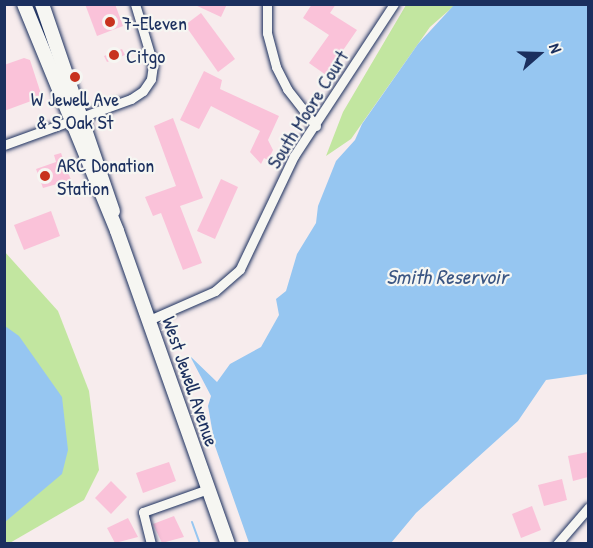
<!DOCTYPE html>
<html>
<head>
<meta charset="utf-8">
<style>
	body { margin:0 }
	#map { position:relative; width:593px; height:548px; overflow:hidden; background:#f7eced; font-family:"Patrick Hand",sans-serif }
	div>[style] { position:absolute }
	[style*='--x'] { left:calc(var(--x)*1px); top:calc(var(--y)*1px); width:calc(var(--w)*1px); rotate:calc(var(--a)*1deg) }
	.green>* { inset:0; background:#c2e6a0 }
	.water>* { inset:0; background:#96c6f1 }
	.stream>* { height:2px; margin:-1px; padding:0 1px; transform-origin:1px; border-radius:1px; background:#96c6f1 }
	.building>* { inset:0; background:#fac2d9 }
	.roads { filter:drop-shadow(0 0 2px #1b2f5e) drop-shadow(0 0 2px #1b2f5e) }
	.street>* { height:9px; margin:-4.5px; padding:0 4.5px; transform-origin:4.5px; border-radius:4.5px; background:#f6f6f2 }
	.secondary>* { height:14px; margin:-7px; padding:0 7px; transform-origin:7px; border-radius:7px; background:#f6f6f2 }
	.dots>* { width:16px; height:16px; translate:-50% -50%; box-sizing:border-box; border:3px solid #f6f6f2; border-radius:50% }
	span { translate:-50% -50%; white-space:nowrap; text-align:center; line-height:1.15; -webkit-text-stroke:4.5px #f6f6f2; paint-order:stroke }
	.poi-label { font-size:20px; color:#1b2f5e }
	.left { translate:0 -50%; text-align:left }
	.street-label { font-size:20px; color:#1b2f5e }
	.water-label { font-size:21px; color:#3a5583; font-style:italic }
	.frame { position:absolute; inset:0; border:6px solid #1b2f5e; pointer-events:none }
	.north { position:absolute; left:509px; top:24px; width:60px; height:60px; -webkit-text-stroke:4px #f6f6f2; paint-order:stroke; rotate:70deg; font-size:16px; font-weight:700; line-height:24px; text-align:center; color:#1b2f5e }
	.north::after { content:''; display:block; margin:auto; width:21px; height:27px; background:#1b2f5e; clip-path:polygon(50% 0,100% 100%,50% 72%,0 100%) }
</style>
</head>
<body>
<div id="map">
	<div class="green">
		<div style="clip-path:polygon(406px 5px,455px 5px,430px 27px,351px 139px,326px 156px,343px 112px)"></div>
		<div style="clip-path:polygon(4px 251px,58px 311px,89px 391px,99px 470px,84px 500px,8px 544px,4px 543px)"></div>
	</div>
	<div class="water">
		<div style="clip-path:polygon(455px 4px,588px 5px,588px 374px,546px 380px,518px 421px,416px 513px,391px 543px,249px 543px,215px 446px,208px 406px,211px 396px,190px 356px,217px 382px,230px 364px,261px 347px,279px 315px,276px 299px,286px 291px,297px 254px,316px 223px,318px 206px,336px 161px,355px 140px,362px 124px,418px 44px)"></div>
		<div style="clip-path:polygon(5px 326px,19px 336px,62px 397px,68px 450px,62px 474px,5px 522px)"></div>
	</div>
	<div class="stream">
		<div style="--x:192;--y:522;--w:23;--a:70"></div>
	</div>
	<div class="building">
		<div style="clip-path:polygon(85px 4px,115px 4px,123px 26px,97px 36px)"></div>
		<div style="clip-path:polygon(193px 4px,227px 4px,221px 17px)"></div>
		<div style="clip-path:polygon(312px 4px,336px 4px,330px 13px,357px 30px,326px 75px,309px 63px,329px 35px,303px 18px)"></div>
		<div style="clip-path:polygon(201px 13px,235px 59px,218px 72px,185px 25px)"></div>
		<div style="clip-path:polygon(122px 49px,125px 55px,107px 62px,104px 56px)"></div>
		<div style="clip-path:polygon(24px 58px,30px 60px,42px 97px,4px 111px,4px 65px)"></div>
		<div style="clip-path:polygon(204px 71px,222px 80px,220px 89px,279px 116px,268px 140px,273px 150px,268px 160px,264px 158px,261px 164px,250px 152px,260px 131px,211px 106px,199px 129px,180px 120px)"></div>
		<div style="clip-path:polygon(173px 118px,203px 198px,180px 206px,202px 263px,183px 270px,161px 213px,153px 216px,145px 197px,176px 186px,154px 126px)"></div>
		<div style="clip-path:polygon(61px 153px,71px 180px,43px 188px,36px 169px,56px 162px,54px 155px)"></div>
		<div style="clip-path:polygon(221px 179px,238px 187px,215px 239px,197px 231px)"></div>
		<div style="clip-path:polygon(51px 211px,60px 236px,24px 250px,14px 225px)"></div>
		<div style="clip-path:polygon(588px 452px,588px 477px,573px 481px,568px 456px)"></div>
		<div style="clip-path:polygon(169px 462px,176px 481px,143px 493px,136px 473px)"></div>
		<div style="clip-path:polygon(562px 479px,567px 500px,544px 506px,538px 485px)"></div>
		<div style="clip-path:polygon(111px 481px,127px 497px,111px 514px,95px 498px)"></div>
		<div style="clip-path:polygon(532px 506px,541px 530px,521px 538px,512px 514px)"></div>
		<div style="clip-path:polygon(174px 516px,184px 537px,162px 543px,153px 524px)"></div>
		<div style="clip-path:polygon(128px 518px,138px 537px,115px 543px,107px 528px)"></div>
	</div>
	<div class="roads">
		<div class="street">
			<div style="--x:267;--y:4;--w:29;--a:90"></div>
			<div style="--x:267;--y:33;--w:35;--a:75"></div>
			<div style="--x:276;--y:67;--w:25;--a:63"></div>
			<div style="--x:287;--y:89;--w:47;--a:51.9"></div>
			<div style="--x:4;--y:145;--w:135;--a:-19.9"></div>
			<div style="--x:131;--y:99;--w:14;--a:-34"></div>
			<div style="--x:143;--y:91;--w:14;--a:-56"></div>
			<div style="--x:151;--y:79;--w:15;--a:-82"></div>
			<div style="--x:153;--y:64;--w:63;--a:-106.7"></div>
			<div style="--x:149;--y:320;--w:72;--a:-23.7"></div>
			<div style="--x:215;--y:291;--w:33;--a:-41"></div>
			<div style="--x:240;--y:269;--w:125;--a:-64.5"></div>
			<div style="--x:294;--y:156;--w:182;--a:-56.7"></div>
			<div style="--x:151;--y:544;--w:33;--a:-104"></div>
			<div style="--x:143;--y:512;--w:69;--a:-19.5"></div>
			<div style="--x:557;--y:544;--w:48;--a:-49.3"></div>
		</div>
		<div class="secondary">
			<div style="--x:24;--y:4;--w:245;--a:67.7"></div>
			<div style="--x:117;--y:231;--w:332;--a:70.5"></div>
			<div style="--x:42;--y:4;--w:219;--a:71.1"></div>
		</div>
	</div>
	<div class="dots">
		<div style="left:110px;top:22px;background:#c8321e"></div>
		<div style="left:114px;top:55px;background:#c8321e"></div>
		<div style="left:75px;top:77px;background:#c8321e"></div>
		<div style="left:45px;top:176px;background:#c8321e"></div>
	</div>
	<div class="poi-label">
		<span class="left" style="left:122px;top:22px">7-Eleven</span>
		<span class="left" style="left:126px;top:55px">Citgo</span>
		<span style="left:75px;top:110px">W Jewell Ave<br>&amp; S Oak St</span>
		<span class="left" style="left:57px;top:176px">ARC Donation<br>Station</span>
	</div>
	<div class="street-label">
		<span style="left:307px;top:109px;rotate:-58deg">South Moore Court</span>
		<span style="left:191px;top:381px;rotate:71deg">West Jewell Avenue</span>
	</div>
	<div class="water-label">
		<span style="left:447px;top:277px">Smith Reservoir</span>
	</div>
	<div class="frame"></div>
	<div class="north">N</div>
</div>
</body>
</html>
